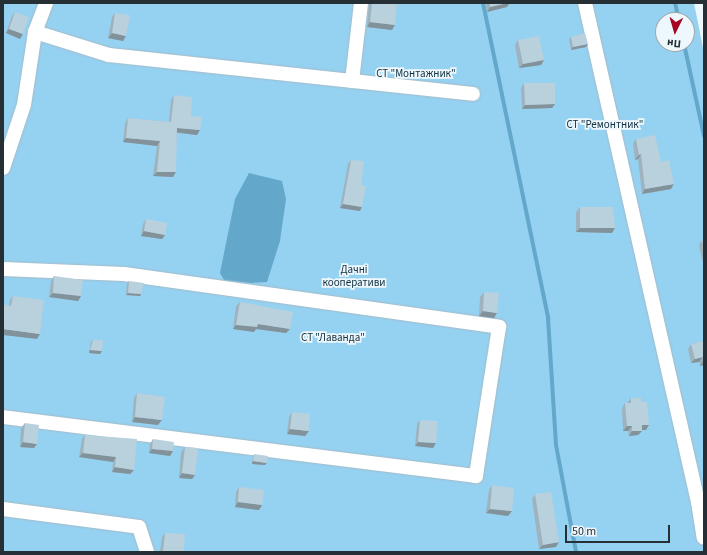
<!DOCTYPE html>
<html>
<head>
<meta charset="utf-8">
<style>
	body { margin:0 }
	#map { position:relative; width:707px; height:555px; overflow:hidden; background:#edf7fc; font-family:"Source Sans 3",sans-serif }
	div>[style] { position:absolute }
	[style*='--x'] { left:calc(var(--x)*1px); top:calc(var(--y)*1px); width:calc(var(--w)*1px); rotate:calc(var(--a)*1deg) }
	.green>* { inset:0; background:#95d2f2 }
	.water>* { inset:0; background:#63a7ca }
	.stream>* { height:4px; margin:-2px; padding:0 2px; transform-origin:2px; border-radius:2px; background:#63a7ca }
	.roads { filter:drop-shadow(0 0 1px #a5bcc8) drop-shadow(0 0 1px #a5bcc8) }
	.minor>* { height:14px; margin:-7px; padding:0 7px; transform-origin:7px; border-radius:7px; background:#fff }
	.wall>* { inset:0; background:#9fb3be }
	.shaded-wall>* { inset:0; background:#82929b }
	.building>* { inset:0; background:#b9d0dd }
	span { translate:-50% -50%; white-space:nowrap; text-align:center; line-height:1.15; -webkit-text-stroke:3.5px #edf7fc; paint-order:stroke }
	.park-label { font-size:11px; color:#113040 }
	.frame { position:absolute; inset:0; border:4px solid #262f34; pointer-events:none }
	.north { position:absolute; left:655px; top:12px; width:40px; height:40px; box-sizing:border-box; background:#edf7fc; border:1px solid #9da7ac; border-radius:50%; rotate:185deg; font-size:11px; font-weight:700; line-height:16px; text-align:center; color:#262f34 }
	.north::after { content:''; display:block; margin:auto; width:14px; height:18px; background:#a30522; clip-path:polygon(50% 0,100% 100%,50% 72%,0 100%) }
	.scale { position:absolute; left:565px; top:525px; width:105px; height:18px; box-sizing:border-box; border:2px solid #262f34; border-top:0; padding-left:5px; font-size:12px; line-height:14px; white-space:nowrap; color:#262f34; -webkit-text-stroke:3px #edf7fc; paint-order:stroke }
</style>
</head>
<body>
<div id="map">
	<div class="green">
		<div style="clip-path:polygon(evenodd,3px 3px,694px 3px,704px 53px,704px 552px,3px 552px,3px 3px,663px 20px,687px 20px,687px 44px,663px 44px,663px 20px)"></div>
	</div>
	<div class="water">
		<div style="clip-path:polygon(249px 173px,282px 181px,286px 199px,280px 241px,267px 282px,250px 283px,224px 280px,220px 273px,235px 199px)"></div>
	</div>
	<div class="stream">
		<div style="--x:483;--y:3;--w:322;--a:78.3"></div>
		<div style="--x:548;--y:318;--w:127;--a:86.4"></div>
		<div style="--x:556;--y:445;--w:109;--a:79.4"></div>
		<div style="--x:675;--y:3;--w:17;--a:77"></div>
		<div style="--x:684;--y:44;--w:94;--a:77.7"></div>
	</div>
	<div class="roads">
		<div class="minor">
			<div style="--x:585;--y:3;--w:512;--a:77.24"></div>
			<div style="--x:698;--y:502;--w:36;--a:81"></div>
			<div style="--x:35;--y:32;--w:77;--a:17.3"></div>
			<div style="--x:109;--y:55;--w:366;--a:6.1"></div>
			<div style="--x:352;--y:81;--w:79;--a:-83.4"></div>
			<div style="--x:3;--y:168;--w:66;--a:-71.6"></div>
			<div style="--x:24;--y:105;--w:74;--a:-81.4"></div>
			<div style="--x:35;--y:32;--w:31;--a:-69"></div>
			<div style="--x:3;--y:269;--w:121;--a:2.4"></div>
			<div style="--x:124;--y:274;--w:379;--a:8"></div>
			<div style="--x:499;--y:327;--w:151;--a:98.8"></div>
			<div style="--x:476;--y:476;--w:477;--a:-172.9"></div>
			<div style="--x:3;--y:509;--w:137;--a:7.5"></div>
			<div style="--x:139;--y:527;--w:26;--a:72"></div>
		</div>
	</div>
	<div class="wall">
		<div style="clip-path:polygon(371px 3px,397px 3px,392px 30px,367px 27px,369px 5px)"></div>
		<div style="clip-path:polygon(486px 3px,508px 3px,507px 7px,487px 12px)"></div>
		<div style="clip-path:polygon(15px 12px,20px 39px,6px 33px,12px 16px)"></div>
		<div style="clip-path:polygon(115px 13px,123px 41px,108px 38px,112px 17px)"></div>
		<div style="clip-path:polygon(571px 37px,588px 44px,586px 47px,571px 50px,569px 39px)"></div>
		<div style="clip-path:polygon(518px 40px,544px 60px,541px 65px,519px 68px,515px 45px)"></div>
		<div style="clip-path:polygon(524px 83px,555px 104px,552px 108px,522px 109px,521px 88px)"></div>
		<div style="clip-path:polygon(174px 95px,191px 116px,197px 135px,177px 133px,173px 177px,153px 176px,157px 146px,123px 142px,125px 123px,128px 118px,169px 122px,171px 100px)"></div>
		<div style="clip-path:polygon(636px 139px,661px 162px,671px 189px,642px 194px,638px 159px,635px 160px,633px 143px)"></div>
		<div style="clip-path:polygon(351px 160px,361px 185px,360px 211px,340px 208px,348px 164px)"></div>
		<div style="clip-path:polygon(580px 207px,612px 233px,576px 232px,576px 212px)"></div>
		<div style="clip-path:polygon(146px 219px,165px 235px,162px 239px,141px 236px,143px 224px)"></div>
		<div style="clip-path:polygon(702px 240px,704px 240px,704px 259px,702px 260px,699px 245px)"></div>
		<div style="clip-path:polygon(54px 276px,81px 296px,78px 301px,49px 297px,51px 281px)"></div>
		<div style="clip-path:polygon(129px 281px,141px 294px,140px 296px,126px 295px,127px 283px)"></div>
		<div style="clip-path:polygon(484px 292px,494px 318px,479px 316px,480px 297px)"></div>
		<div style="clip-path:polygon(13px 296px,37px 339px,9px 305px,10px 300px)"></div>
		<div style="clip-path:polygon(240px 302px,290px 329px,286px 333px,256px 329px,254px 332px,233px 329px,236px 306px)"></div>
		<div style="clip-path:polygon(93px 340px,100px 354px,89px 353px,91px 342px)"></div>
		<div style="clip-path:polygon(704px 341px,704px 365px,700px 366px,699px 362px,691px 363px,688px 349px,691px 344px)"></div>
		<div style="clip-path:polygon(137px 393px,158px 425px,132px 422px,134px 398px)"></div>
		<div style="clip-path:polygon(631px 398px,641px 402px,646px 430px,642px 430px,642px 431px,638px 435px,629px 436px,628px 431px,623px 431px,622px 408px,625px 403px,627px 403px)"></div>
		<div style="clip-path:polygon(292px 412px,305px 436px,287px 434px,289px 417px)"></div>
		<div style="clip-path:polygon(420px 420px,433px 448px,415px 446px,417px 424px)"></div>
		<div style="clip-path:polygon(25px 423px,34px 448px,20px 447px,21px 428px)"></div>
		<div style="clip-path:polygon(85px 435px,134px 470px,130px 474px,112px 472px,113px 462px,79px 457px,82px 439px)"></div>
		<div style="clip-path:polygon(153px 439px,173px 451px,170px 456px,149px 453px,150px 444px)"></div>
		<div style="clip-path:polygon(185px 447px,195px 475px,192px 479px,179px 478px,181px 452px)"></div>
		<div style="clip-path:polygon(254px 454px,265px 465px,252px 464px,253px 457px)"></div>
		<div style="clip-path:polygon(492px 485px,508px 516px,486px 513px,489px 490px)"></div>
		<div style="clip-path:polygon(239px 487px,262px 505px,259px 510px,235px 507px,236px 492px)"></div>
		<div style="clip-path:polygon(535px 494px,556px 547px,539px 549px,532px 499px)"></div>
		<div style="clip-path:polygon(165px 533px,184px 552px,160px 552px,162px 537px)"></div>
	</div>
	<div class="shaded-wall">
		<div style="clip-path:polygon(508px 3px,510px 3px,507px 7px,487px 12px,490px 7px)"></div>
		<div style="clip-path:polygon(370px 22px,395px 25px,392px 30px,367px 27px)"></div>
		<div style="clip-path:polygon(9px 29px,23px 34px,20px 39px,6px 33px)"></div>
		<div style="clip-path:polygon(112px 33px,126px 36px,123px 41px,108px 38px)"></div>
		<div style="clip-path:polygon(588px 44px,586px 47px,571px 50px,573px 47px)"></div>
		<div style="clip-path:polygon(544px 60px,541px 65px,519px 68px,523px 64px)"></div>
		<div style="clip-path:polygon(555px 104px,552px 108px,522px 109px,525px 105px)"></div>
		<div style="clip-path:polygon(177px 128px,200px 130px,197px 135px,174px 132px)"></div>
		<div style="clip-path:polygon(126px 138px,160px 141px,157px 146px,123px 142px)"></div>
		<div style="clip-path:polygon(641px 154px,638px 159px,635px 160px,639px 155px)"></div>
		<div style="clip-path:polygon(157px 172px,176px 172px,173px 177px,153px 176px)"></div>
		<div style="clip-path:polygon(674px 184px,671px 189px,642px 194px,645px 189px)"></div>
		<div style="clip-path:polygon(343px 204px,362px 207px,360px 211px,340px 208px)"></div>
		<div style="clip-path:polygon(580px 228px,615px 228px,612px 233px,576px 232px)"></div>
		<div style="clip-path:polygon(144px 231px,165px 235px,162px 239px,141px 236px)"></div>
		<div style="clip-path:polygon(53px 293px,81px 296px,78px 301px,49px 297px)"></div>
		<div style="clip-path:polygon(128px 293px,141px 294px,140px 296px,126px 295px)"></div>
		<div style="clip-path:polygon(483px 311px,497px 313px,494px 318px,479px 316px)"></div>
		<div style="clip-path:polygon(258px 324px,290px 329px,286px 333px,256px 329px,254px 332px,233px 329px,236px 325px)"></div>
		<div style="clip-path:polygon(3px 329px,40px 334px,37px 339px,3px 335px)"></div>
		<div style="clip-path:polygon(90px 350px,102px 351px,100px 354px,89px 353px)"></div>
		<div style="clip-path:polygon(703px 357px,699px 362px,691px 363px,695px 359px)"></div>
		<div style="clip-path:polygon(703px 361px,704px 361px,704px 365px,700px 366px)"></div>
		<div style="clip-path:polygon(135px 417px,162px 420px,158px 425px,132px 422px)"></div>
		<div style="clip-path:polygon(642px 425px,649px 425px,646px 430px,638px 430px)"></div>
		<div style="clip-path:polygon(627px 426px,632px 426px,628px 431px,623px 431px)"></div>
		<div style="clip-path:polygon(290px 429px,309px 431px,305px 436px,287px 434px)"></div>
		<div style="clip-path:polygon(632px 431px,642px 431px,638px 435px,629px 436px)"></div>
		<div style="clip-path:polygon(23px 442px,37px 444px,34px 448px,20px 447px)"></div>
		<div style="clip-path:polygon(418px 442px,436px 443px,433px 448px,415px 446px)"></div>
		<div style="clip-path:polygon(152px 449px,173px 451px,170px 456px,149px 453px)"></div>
		<div style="clip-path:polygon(83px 453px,116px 457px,113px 462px,79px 457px)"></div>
		<div style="clip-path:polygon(253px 461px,267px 463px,265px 465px,252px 464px)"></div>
		<div style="clip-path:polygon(115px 467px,134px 470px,130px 474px,112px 472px)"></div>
		<div style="clip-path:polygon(182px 473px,195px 475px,192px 479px,179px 478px)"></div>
		<div style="clip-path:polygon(238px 502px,262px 505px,259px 510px,235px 507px)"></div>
		<div style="clip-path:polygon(490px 509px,512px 511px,508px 516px,486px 513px)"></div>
		<div style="clip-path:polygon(559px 542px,556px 547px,539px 549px,543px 545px)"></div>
	</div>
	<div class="building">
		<div style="clip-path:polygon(372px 3px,397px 3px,395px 25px,370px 22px)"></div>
		<div style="clip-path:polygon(490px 3px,508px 3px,490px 7px)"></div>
		<div style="clip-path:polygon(15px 12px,29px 17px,23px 34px,9px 29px)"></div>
		<div style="clip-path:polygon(115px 13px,130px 15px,126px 36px,112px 33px)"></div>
		<div style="clip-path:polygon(585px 33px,588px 44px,573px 47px,571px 37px)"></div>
		<div style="clip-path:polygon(539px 36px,544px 60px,523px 64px,518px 40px)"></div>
		<div style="clip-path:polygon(524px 83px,555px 83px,555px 104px,525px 105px)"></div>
		<div style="clip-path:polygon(174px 95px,192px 97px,191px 116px,202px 117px,200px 130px,177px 128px,176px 172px,157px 172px,160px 141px,126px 138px,128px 118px,171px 122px)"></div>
		<div style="clip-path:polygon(655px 135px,661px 162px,669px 160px,674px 184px,645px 189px,641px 154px,639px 155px,636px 139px)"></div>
		<div style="clip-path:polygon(351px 160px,364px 161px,361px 185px,366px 186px,362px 207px,343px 204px)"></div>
		<div style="clip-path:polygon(580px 207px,613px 207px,615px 228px,580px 228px)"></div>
		<div style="clip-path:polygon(146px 219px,167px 223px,165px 235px,144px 231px)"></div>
		<div style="clip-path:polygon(702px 240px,704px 240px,704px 248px)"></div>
		<div style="clip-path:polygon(54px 276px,83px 280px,81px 296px,53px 293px)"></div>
		<div style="clip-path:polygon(129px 281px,144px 283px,141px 294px,128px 293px)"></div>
		<div style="clip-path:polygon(484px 292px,499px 293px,497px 313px,483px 311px)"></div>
		<div style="clip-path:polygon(13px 296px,44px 300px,40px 334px,3px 329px,3px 304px,11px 306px)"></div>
		<div style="clip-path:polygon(240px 302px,293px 312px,290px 329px,258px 324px,257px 327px,236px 325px)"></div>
		<div style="clip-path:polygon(93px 340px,103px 340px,102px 351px,90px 350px)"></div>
		<div style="clip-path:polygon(704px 341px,704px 361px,703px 361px,703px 357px,695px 359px,691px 344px)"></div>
		<div style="clip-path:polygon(137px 393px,165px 397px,162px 420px,135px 417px)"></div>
		<div style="clip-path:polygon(631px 398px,641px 398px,641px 402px,647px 402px,649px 425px,642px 425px,642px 431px,632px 431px,632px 426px,627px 426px,625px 403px,631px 403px)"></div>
		<div style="clip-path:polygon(292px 412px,310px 414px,309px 431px,290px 429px)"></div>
		<div style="clip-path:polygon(420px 420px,438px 421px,436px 443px,418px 442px)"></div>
		<div style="clip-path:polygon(25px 423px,39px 425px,37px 444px,23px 442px)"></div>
		<div style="clip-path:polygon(85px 435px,137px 439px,134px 470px,115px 467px,116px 457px,83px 453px)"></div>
		<div style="clip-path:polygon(153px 439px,174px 442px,173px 451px,152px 449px)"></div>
		<div style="clip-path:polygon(185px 447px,198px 448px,195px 475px,182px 473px)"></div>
		<div style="clip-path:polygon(254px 454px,268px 456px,267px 463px,253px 461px)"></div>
		<div style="clip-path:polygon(492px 485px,514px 488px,512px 511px,490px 509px)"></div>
		<div style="clip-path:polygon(239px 487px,264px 490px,262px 505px,238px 502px)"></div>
		<div style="clip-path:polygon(551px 492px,559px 542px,543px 545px,535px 494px)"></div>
		<div style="clip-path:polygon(165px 533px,185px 534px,184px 552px,163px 552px)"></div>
	</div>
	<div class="park-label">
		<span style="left:416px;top:74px">СТ "Монтажник"</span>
		<span style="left:605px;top:125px">СТ "Ремонтник"</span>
		<span style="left:354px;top:277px">Дачні<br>кооперативи</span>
		<span style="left:333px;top:338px">СТ "Лаванда"</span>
	</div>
	<div class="frame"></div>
	<div class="north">Пн</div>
	<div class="scale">50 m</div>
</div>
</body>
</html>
